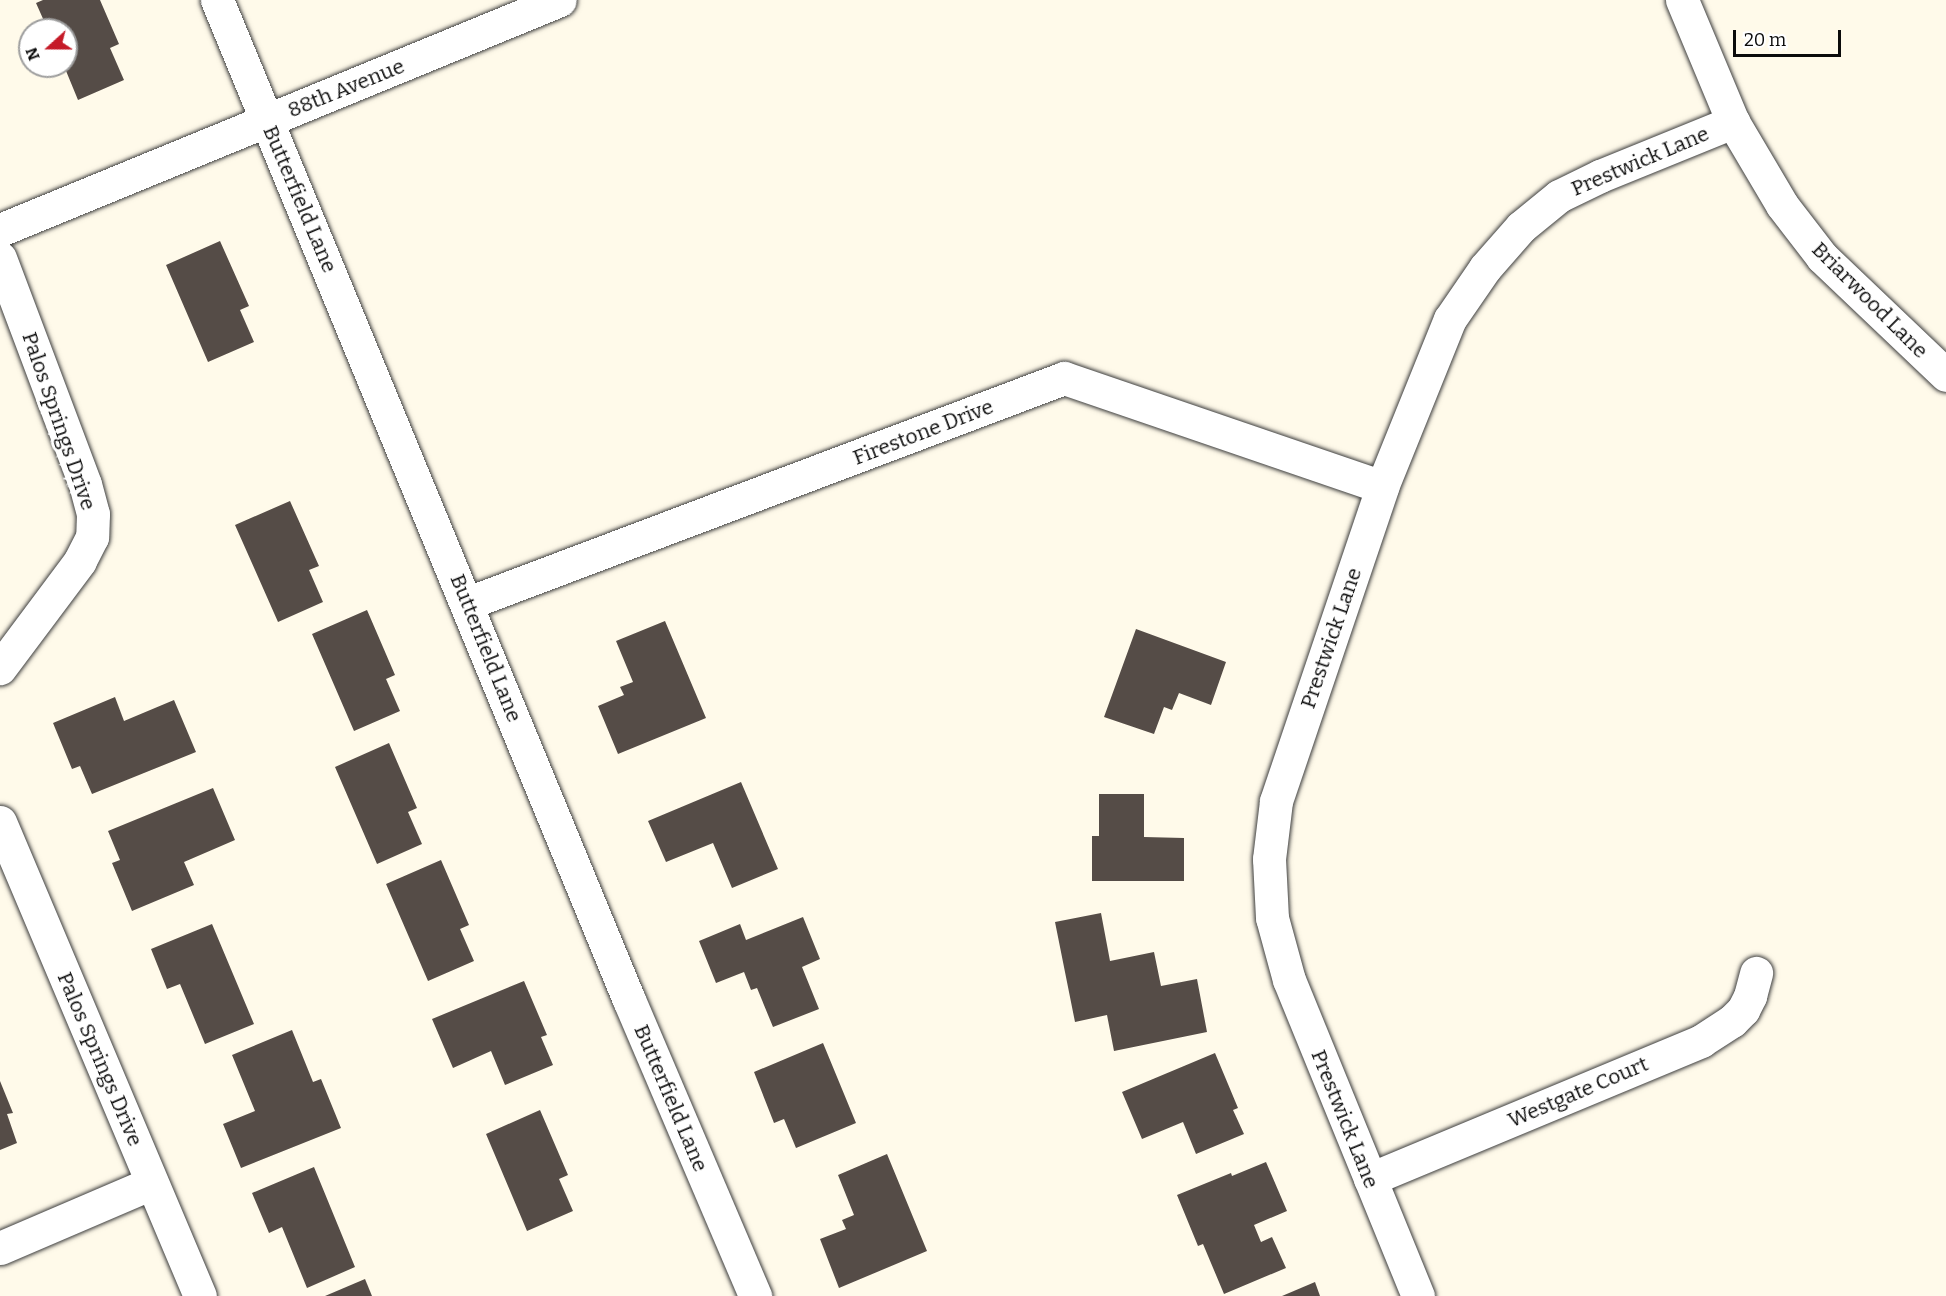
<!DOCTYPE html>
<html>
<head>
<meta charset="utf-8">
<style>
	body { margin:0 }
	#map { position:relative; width:1946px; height:1296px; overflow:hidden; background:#fffaea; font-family:Bitter,serif }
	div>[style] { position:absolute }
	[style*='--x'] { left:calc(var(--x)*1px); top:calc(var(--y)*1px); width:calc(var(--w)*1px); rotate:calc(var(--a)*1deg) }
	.building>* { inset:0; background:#554c47 }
	.roads { filter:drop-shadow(0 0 2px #3e3e3e) drop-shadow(0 0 2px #3e3e3e) }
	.minor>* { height:33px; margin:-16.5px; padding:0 16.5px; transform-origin:16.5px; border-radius:16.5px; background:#fff }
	span { translate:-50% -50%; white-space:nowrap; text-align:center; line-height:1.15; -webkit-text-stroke:6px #fff; paint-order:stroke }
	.street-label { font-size:21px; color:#0b0b0b }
	.north { position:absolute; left:18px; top:18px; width:60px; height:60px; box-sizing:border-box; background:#fff; border:2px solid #9d9d9d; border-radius:50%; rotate:249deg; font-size:16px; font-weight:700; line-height:24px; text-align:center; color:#0b0b0b }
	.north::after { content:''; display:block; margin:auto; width:21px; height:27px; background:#c51a27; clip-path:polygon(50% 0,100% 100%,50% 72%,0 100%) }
	.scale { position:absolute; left:1733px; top:30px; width:108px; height:27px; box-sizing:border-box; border:3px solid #0b0b0b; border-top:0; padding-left:8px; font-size:18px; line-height:21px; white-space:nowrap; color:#0b0b0b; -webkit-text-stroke:4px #fff; paint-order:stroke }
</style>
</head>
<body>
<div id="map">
	<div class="building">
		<div style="clip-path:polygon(43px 0,100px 0,119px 44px,110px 48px,124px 80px,78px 100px,64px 66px,66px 66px,66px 30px,48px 30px,36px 3px)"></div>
		<div style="clip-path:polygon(220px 241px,249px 306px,240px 310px,254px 342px,208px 362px,166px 265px)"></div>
		<div style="clip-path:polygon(290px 501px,319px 566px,309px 570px,323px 602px,278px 622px,235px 525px)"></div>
		<div style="clip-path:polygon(367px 610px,395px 675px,386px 679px,400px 711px,354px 731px,312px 634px)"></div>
		<div style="clip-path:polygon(665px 621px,706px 718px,618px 754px,598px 706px,624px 695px,620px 687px,633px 682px,616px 641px)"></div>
		<div style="clip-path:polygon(1136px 629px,1226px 662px,1211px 705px,1179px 693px,1172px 710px,1164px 707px,1154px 734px,1104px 717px)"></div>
		<div style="clip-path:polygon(115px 697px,124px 721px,174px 700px,196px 752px,92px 794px,80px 766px,72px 769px,53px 723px)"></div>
		<div style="clip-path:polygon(389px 743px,417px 808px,408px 812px,422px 844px,377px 864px,335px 767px)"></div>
		<div style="clip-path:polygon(741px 782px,778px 869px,732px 888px,713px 843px,666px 862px,648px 821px)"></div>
		<div style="clip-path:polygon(213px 788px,235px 840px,184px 862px,194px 885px,132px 911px,112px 863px,120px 860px,108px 831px)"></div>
		<div style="clip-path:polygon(1099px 794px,1144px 794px,1144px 837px,1184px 838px,1184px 881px,1092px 881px,1092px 836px,1099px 836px)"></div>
		<div style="clip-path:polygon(441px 860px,469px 925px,460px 929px,474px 961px,428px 981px,386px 884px)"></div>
		<div style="clip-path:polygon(1101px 913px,1110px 961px,1154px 952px,1161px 986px,1197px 979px,1207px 1032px,1114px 1051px,1107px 1015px,1075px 1022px,1055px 922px)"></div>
		<div style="clip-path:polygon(803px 917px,820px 959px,802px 967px,819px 1009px,773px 1027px,757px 988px,751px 990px,744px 972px,716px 983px,699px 941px,740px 924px,746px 940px)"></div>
		<div style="clip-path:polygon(212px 924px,254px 1024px,205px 1044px,180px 984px,167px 989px,151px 949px)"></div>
		<div style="clip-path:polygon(524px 981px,547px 1035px,541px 1037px,553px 1065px,505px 1085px,491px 1051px,453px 1068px,432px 1019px)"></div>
		<div style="clip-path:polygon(292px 1030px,313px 1082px,321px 1079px,341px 1128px,241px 1168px,223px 1124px,255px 1111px,232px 1055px)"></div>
		<div style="clip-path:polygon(823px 1043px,856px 1123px,796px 1148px,784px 1119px,774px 1123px,754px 1072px)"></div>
		<div style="clip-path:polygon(1215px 1053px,1238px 1108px,1233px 1110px,1244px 1134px,1196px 1154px,1183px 1122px,1142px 1139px,1122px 1092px)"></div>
		<div style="clip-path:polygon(0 1081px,13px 1113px,7px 1114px,17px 1143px,0 1150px)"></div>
		<div style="clip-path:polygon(540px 1110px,568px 1175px,559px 1179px,573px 1211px,527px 1231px,486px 1134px)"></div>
		<div style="clip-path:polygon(887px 1154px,927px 1251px,839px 1288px,820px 1239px,846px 1229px,842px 1220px,854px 1215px,838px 1175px)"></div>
		<div style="clip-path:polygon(1266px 1162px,1287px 1211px,1254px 1225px,1261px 1242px,1272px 1237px,1286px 1268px,1224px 1294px,1203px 1244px,1198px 1246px,1177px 1195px,1231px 1173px,1232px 1176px)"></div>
		<div style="clip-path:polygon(314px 1167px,355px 1267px,307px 1288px,282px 1227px,269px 1233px,252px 1193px)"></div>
		<div style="clip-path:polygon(365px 1279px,372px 1296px,325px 1296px)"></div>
		<div style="clip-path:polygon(1315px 1282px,1320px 1296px,1282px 1296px)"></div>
	</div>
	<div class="roads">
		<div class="minor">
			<div style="--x:217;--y:0;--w:1082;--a:67.61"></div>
			<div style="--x:629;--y:1000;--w:322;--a:66.9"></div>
			<div style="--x:1682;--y:0;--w:132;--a:67.3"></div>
			<div style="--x:1733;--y:122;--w:96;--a:59.4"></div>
			<div style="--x:1782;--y:205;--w:66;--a:52.4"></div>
			<div style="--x:1822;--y:257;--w:171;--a:43.6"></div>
			<div style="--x:0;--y:230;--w:605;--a:-22.33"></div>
			<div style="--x:0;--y:258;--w:241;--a:69.4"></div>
			<div style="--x:85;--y:484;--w:31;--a:75"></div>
			<div style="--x:93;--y:514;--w:23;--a:92"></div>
			<div style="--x:92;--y:537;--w:27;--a:117"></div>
			<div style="--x:80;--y:561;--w:134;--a:126.8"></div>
			<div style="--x:468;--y:603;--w:637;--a:-20.68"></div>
			<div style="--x:1064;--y:378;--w:336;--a:18.9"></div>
			<div style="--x:0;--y:822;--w:514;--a:67.12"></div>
			<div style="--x:1370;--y:1179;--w:359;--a:-22.6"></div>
			<div style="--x:1701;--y:1041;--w:37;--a:-33"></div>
			<div style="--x:1732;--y:1021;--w:16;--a:-45"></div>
			<div style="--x:1743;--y:1010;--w:16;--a:-63"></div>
			<div style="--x:1750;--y:996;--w:24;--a:-75"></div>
			<div style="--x:0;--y:1248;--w:165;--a:-23.2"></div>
			<div style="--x:1418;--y:1296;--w:341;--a:-112.2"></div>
			<div style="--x:1289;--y:980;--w:64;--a:-105.3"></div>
			<div style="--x:1272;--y:918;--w:59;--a:-92.9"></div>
			<div style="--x:1269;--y:859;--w:58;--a:-83.1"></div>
			<div style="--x:1276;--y:801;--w:331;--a:-71.3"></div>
			<div style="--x:1382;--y:487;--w:181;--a:-68"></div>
			<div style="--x:1450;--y:319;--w:62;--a:-55.5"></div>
			<div style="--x:1485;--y:268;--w:55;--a:-48.7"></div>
			<div style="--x:1521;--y:227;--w:49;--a:-39.2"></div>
			<div style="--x:1559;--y:196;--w:46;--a:-26"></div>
			<div style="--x:1600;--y:176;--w:144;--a:-22.1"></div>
		</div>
	</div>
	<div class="street-label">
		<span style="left:346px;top:88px;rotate:-22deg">88th Avenue</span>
		<span style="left:1640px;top:161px;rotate:-23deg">Prestwick Lane</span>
		<span style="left:300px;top:199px;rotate:67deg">Butterfield Lane</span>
		<span style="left:1870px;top:300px;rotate:45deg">Briarwood Lane</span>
		<span style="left:59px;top:421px;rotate:71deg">Palos Springs Drive</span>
		<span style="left:923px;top:432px;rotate:-21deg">Firestone Drive</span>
		<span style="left:1331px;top:638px;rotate:-71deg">Prestwick Lane</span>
		<span style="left:486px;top:648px;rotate:68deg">Butterfield Lane</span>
		<span style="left:100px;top:1059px;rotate:67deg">Palos Springs Drive</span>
		<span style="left:1578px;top:1092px;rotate:-23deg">Westgate Court</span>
		<span style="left:671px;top:1098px;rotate:67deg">Butterfield Lane</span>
		<span style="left:1345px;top:1119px;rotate:68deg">Prestwick Lane</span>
	</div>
	<div class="north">N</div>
	<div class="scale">20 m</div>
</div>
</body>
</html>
